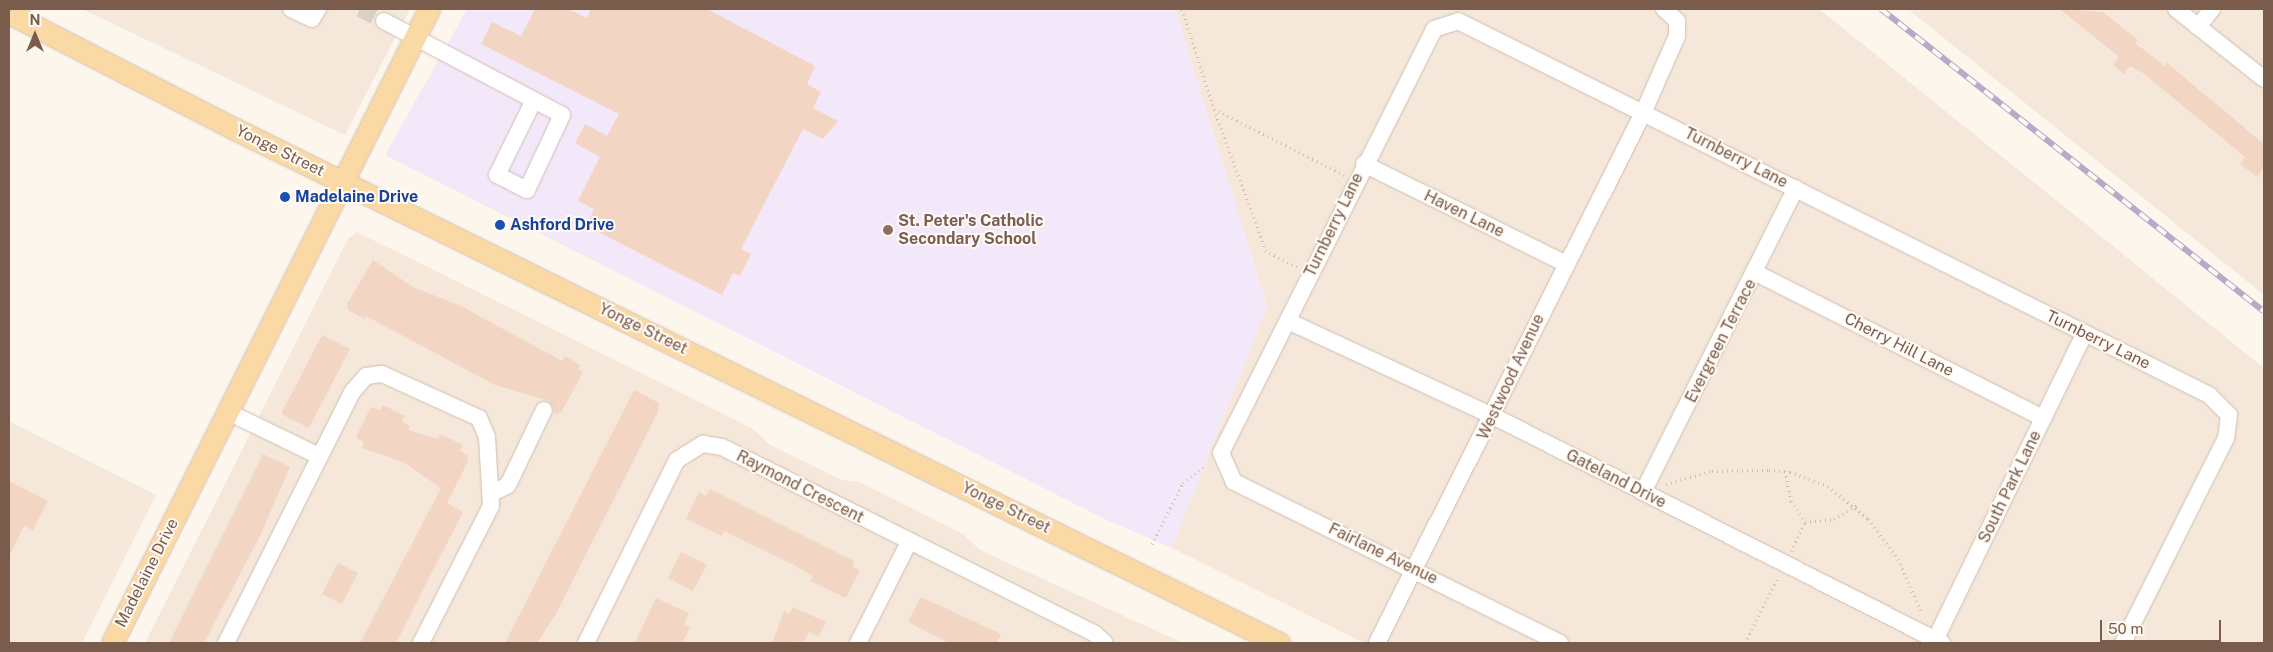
<!DOCTYPE html>
<html>
<head>
<meta charset="utf-8">
<style>
	body { margin:0 }
	#map { position:relative; width:2273px; height:652px; overflow:hidden; background:#fdf6ec; font-family:"Public Sans",sans-serif }
	div>[style] { position:absolute }
	[style*='--x'] { left:calc(var(--x)*1px); top:calc(var(--y)*1px); width:calc(var(--w)*1px); rotate:calc(var(--a)*1deg) }
	.residential>* { inset:0; background:#f5e8da }
	.education>* { inset:0; background:#f3e8fa }
	.building>* { inset:0; background:#f3d5c3 }
	.minor-tunnel>* { height:16px; margin-top:-8px; transform-origin:0; background:repeating-linear-gradient(90deg,#dcd0c4 0 16px,transparent 0 24px) }
	.path>* { height:3px; margin-top:-1.5px; transform-origin:0; background:repeating-linear-gradient(90deg,#d9b8a5 0 1px,transparent 0 5px) }
	.roads { filter:drop-shadow(0 0 1px #d1beb0) drop-shadow(0 0 1px #d1beb0) }
	.minor>* { height:16px; margin:-8px; padding:0 8px; transform-origin:8px; border-radius:8px; background:#fff }
	.major>* { height:21px; margin:-10.5px; padding:0 10.5px; transform-origin:10.5px; border-radius:10.5px; background:#fbd9a5 }
	.rail>* { height:5.5px; margin-top:-2.75px; transform-origin:0; background:repeating-linear-gradient(90deg,#fffaf3 0 11px,#b9a8c9 0 22px); box-sizing:border-box; border-block:1px solid #b9a8c9 }
	.dots>* { width:14px; height:14px; translate:-50% -50%; box-sizing:border-box; border:2px solid #fffaf3; border-radius:50% }
	span { translate:-50% -50%; white-space:nowrap; text-align:center; line-height:1.15; -webkit-text-stroke:4px #fffaf3; paint-order:stroke }
	.street-label { font-size:16px; color:#7a5c4d }
	.transit-label { font-size:16px; color:#164399; font-weight:700 }
	.left { translate:0 -50%; text-align:left }
	.education-label { font-size:16px; color:#785e54; font-weight:700 }
	.frame { position:absolute; inset:0; border:10px solid #7a5c4d; pointer-events:none }
	.north { position:absolute; left:10px; top:10px; width:50px; height:50px; -webkit-text-stroke:4px #fffaf3; paint-order:stroke; rotate:0deg; font-size:14px; font-weight:700; line-height:20px; text-align:center; color:#7a5c4d }
	.north::after { content:''; display:block; margin:auto; width:18px; height:22px; background:#7a5c4d; clip-path:polygon(50% 0,100% 100%,50% 72%,0 100%) }
	.scale { position:absolute; left:2100px; top:620px; width:121px; height:22px; box-sizing:border-box; border:2px solid #7a5c4d; border-top:0; padding-left:6px; font-size:15px; line-height:18px; white-space:nowrap; color:#7a5c4d; -webkit-text-stroke:4px #fffaf3; paint-order:stroke }
</style>
</head>
<body>
<div id="map">
	<div class="residential">
		<div style="clip-path:polygon(82px 9px,410px 9px,345px 135px)"></div>
		<div style="clip-path:polygon(1175px 9px,1819px 9px,2264px 368px,2264px 643px,1364px 643px,1172px 548px,1267px 306px)"></div>
		<div style="clip-path:polygon(1908px 9px,2264px 9px,2264px 295px)"></div>
		<div style="clip-path:polygon(357px 232px,726px 415px,753px 429px,770px 445px,842px 480px,860px 482px,963px 534px,980px 550px,1183px 643px,145px 643px,348px 239px)"></div>
		<div style="clip-path:polygon(9px 421px,156px 495px,82px 643px,9px 643px)"></div>
	</div>
	<div class="education">
		<div style="clip-path:polygon(467px 9px,1175px 9px,1267px 306px,1172px 548px,1109px 521px,385px 155px)"></div>
	</div>
	<div class="building">
		<div style="clip-path:polygon(535px 9px,568px 9px,587px 18px,591px 9px,707px 9px,815px 66px,807px 84px,821px 92px,813px 108px,838px 121px,823px 139px,803px 129px,741px 249px,751px 254px,740px 276px,733px 273px,722px 295px,586px 226px,594px 209px,578px 201px,600px 157px,575px 143px,585px 124px,607px 136px,619px 114px,481px 44px,492px 22px,521px 36px)"></div>
		<div style="clip-path:polygon(2060px 9px,2103px 12px,2138px 40px,2135px 43px,2165px 66px,2167px 63px,2264px 144px,2264px 167px,2257px 177px,2240px 164px,2245px 157px,2143px 73px,2130px 66px,2124px 74px,2113px 65px,2119px 57px)"></div>
		<div style="clip-path:polygon(373px 260px,413px 287px,461px 306px,562px 361px,565px 356px,580px 365px,578px 370px,583px 372px,562px 411px,556px 415px,549px 401px,495px 385px,366px 316px,365px 319px,348px 310px,347px 304px)"></div>
		<div style="clip-path:polygon(322px 335px,350px 349px,309px 428px,281px 414px)"></div>
		<div style="clip-path:polygon(634px 390px,659px 403px,658px 412px,556px 614px,537px 643px,505px 643px)"></div>
		<div style="clip-path:polygon(383px 405px,405px 416px,402px 422px,410px 426px,408px 430px,438px 439px,440px 434px,463px 445px,460px 451px,468px 455px,467px 463px,447px 503px,463px 512px,396px 643px,360px 643px,441px 488px,403px 462px,362px 448px,364px 443px,356px 437px,371px 407px,380px 410px)"></div>
		<div style="clip-path:polygon(263px 454px,290px 467px,260px 536px,204px 643px,169px 643px)"></div>
		<div style="clip-path:polygon(9px 481px,48px 501px,33px 530px,24px 526px,9px 557px)"></div>
		<div style="clip-path:polygon(710px 489px,854px 561px,853px 567px,860px 570px,846px 598px,810px 581px,813px 576px,792px 564px,724px 531px,722px 536px,686px 519px,699px 492px,706px 496px)"></div>
		<div style="clip-path:polygon(681px 552px,707px 565px,693px 591px,668px 578px)"></div>
		<div style="clip-path:polygon(338px 563px,358px 573px,342px 604px,322px 594px)"></div>
		<div style="clip-path:polygon(921px 597px,1001px 634px,997px 643px,949px 643px,908px 622px)"></div>
		<div style="clip-path:polygon(656px 598px,689px 613px,684px 625px,690px 628px,682px 643px,635px 643px)"></div>
		<div style="clip-path:polygon(793px 607px,826px 622px,818px 637px,809px 632px,804px 641px,772px 643px,784px 611px,789px 614px)"></div>
	</div>
	<div class="minor-tunnel">
		<div style="--x:360;--y:9;--w:27;--a:27"></div>
	</div>
	<div class="path">
		<div style="--x:1182;--y:9;--w:105;--a:72.3"></div>
		<div style="--x:1297;--y:267;--w:35;--a:-153"></div>
		<div style="--x:1266;--y:251;--w:151;--a:-110.1"></div>
		<div style="--x:1214;--y:109;--w:146;--a:26.9"></div>
		<div style="--x:1785;--y:471;--w:31;--a:79"></div>
		<div style="--x:1791;--y:501;--w:25;--a:56"></div>
		<div style="--x:1666;--y:484;--w:48;--a:-15.8"></div>
		<div style="--x:1712;--y:471;--w:57;--a:-1"></div>
		<div style="--x:1769;--y:470;--w:21;--a:5"></div>
		<div style="--x:1790;--y:472;--w:40;--a:20.2"></div>
		<div style="--x:1828;--y:486;--w:52;--a:39.5"></div>
		<div style="--x:1868;--y:519;--w:50;--a:53.1"></div>
		<div style="--x:1898;--y:559;--w:57;--a:66.1"></div>
		<div style="--x:1152;--y:544;--w:68;--a:-63.1"></div>
		<div style="--x:1183;--y:483;--w:26;--a:-37"></div>
		<div style="--x:1791;--y:551;--w:32;--a:-64"></div>
		<div style="--x:1805;--y:522;--w:29;--a:-6"></div>
		<div style="--x:1834;--y:519;--w:27;--a:-31"></div>
		<div style="--x:1745;--y:643;--w:74;--a:-63.4"></div>
	</div>
	<div class="roads">
		<div class="minor">
			<div style="--x:291;--y:9;--w:23;--a:25"></div>
			<div style="--x:312;--y:19;--w:12;--a:-59"></div>
			<div style="--x:2176;--y:9;--w:112;--a:38.5"></div>
			<div style="--x:384;--y:21;--w:201;--a:27.8"></div>
			<div style="--x:562;--y:115;--w:83;--a:115"></div>
			<div style="--x:527;--y:190;--w:34;--a:-153"></div>
			<div style="--x:497;--y:175;--w:81;--a:-63.7"></div>
			<div style="--x:2198;--y:27;--w:23;--a:-52"></div>
			<div style="--x:1364;--y:164;--w:223;--a:26.3"></div>
			<div style="--x:1756;--y:273;--w:322;--a:26.8"></div>
			<div style="--x:1288;--y:321;--w:226;--a:24.9"></div>
			<div style="--x:1493;--y:416;--w:503;--a:26.82"></div>
			<div style="--x:228;--y:412;--w:101;--a:25.8"></div>
			<div style="--x:1643;--y:492;--w:340;--a:-63.3"></div>
			<div style="--x:491;--y:494;--w:19;--a:-28"></div>
			<div style="--x:508;--y:485;--w:83;--a:-64.4"></div>
			<div style="--x:1935;--y:640;--w:340;--a:-64"></div>
			<div style="--x:226;--y:643;--w:282;--a:-63.3"></div>
			<div style="--x:353;--y:391;--w:20;--a:-49"></div>
			<div style="--x:366;--y:376;--w:16;--a:-7"></div>
			<div style="--x:382;--y:374;--w:107;--a:24.4"></div>
			<div style="--x:479;--y:418;--w:21;--a:67"></div>
			<div style="--x:487;--y:437;--w:69;--a:86.7"></div>
			<div style="--x:491;--y:506;--w:154;--a:117.1"></div>
			<div style="--x:586;--y:643;--w:204;--a:-63.6"></div>
			<div style="--x:677;--y:460;--w:31;--a:-32"></div>
			<div style="--x:703;--y:444;--w:19;--a:9"></div>
			<div style="--x:722;--y:447;--w:417;--a:26.6"></div>
			<div style="--x:1095;--y:634;--w:13;--a:42"></div>
			<div style="--x:858;--y:643;--w:113;--a:-63.2"></div>
			<div style="--x:1377;--y:643;--w:595;--a:-63.35"></div>
			<div style="--x:1644;--y:111;--w:82;--a:-66.3"></div>
			<div style="--x:1677;--y:36;--w:15;--a:-90"></div>
			<div style="--x:1677;--y:21;--w:18;--a:-137"></div>
			<div style="--x:1560;--y:643;--w:364;--a:-153.7"></div>
			<div style="--x:1234;--y:482;--w:32;--a:-114"></div>
			<div style="--x:1221;--y:453;--w:474;--a:-63.3"></div>
			<div style="--x:1434;--y:29;--w:25;--a:-18"></div>
			<div style="--x:1458;--y:21;--w:839;--a:26.47"></div>
			<div style="--x:2209;--y:395;--w:28;--a:45"></div>
			<div style="--x:2229;--y:415;--w:23;--a:97"></div>
			<div style="--x:2226;--y:438;--w:229;--a:116.7"></div>
		</div>
		<div class="major">
			<div style="--x:9;--y:13;--w:254;--a:27.2"></div>
			<div style="--x:235;--y:129;--w:1164;--a:26.21"></div>
			<div style="--x:112;--y:643;--w:709;--a:-63.43"></div>
		</div>
	</div>
	<div class="rail">
		<div style="--x:1881;--y:9;--w:488;--a:38.3"></div>
	</div>
	<div class="dots">
		<div style="left:285px;top:197px;background:#1a4fb4"></div>
		<div style="left:500px;top:225px;background:#1a4fb4"></div>
		<div style="left:888px;top:230px;background:#8d6e63"></div>
	</div>
	<div class="street-label">
		<span style="left:280px;top:151px;rotate:26deg">Yonge Street</span>
		<span style="left:1736px;top:158px;rotate:27deg">Turnberry Lane</span>
		<span style="left:1464px;top:214px;rotate:26deg">Haven Lane</span>
		<span style="left:1334px;top:225px;rotate:-64deg">Turnberry Lane</span>
		<span style="left:643px;top:329px;rotate:26deg">Yonge Street</span>
		<span style="left:2098px;top:340px;rotate:26deg">Turnberry Lane</span>
		<span style="left:1721px;top:341px;rotate:-63deg">Evergreen Terrace</span>
		<span style="left:1899px;top:345px;rotate:27deg">Cherry Hill Lane</span>
		<span style="left:1511px;top:377px;rotate:-65deg">Westwood Avenue</span>
		<span style="left:1616px;top:479px;rotate:27deg">Gateland Drive</span>
		<span style="left:800px;top:487px;rotate:27deg">Raymond Crescent</span>
		<span style="left:2010px;top:487px;rotate:-64deg">South Park Lane</span>
		<span style="left:1006px;top:508px;rotate:26deg">Yonge Street</span>
		<span style="left:1383px;top:554px;rotate:26deg">Fairlane Avenue</span>
		<span style="left:147px;top:573px;rotate:-63deg">Madelaine Drive</span>
	</div>
	<div class="transit-label">
		<span class="left" style="left:295px;top:197px">Madelaine Drive</span>
		<span class="left" style="left:510px;top:225px">Ashford Drive</span>
	</div>
	<div class="education-label">
		<span class="left" style="left:898px;top:230px">St. Peter's Catholic<br>Secondary School</span>
	</div>
	<div class="frame"></div>
	<div class="north">N</div>
	<div class="scale">50 m</div>
</div>
</body>
</html>
